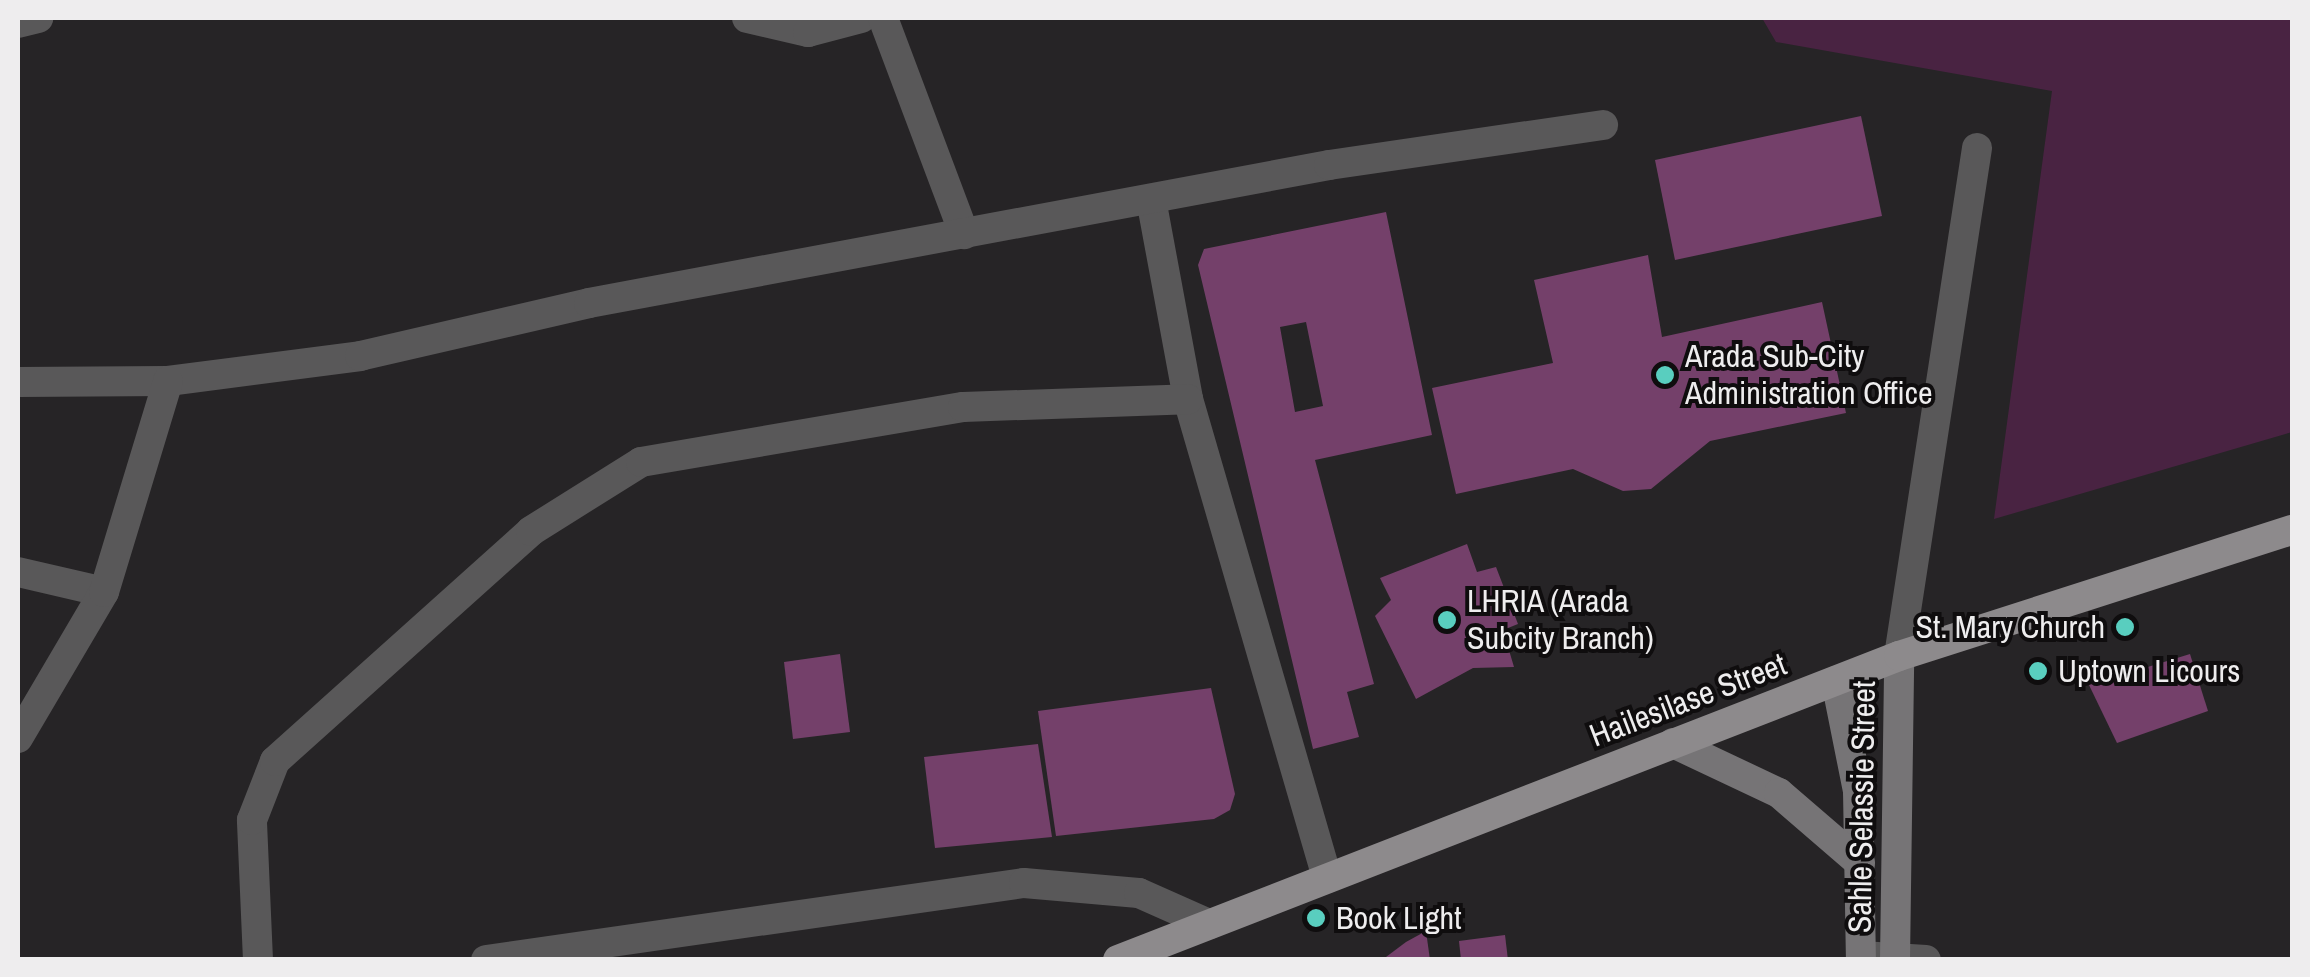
<!DOCTYPE html>
<html>
<head>
<meta charset="utf-8">
<style>
	body { margin:0 }
	#map { position:relative; width:2310px; height:977px; overflow:hidden; background:#262426; font-family:"Archivo Narrow",sans-serif }
	div>[style] { position:absolute }
	[style*='--x'] { left:calc(var(--x)*1px); top:calc(var(--y)*1px); width:calc(var(--w)*1px); rotate:calc(var(--a)*1deg) }
	.green>* { inset:0; background:#492342 }
	.building>* { inset:0; background:#74406a }
	.minor>* { height:30px; margin:-15px; padding:0 15px; transform-origin:15px; border-radius:15px; background:#595859 }
	.tertiary>* { height:30px; margin:-15px; padding:0 15px; transform-origin:15px; border-radius:15px; background:#595859 }
	.secondary>* { height:30px; margin:-15px; padding:0 15px; transform-origin:15px; border-radius:15px; background:#767476 }
	.primary>* { height:30px; margin:-15px; padding:0 15px; transform-origin:15px; border-radius:15px; background:#8d8a8c }
	.dots>* { width:28px; height:28px; translate:-50% -50%; box-sizing:border-box; border:5px solid #0f0d0e; border-radius:50% }
	span { translate:-50% -50%; white-space:nowrap; text-align:center; line-height:1.15; -webkit-text-stroke:8px #0f0d0e; paint-order:stroke }
	.poi-label { font-size:32px; color:#eeedee }
	.left { translate:0 -50%; text-align:left }
	.right { translate:-100% -50%; text-align:right }
	.street-label { font-size:32px; color:#eeedee }
	.frame { position:absolute; inset:0; border:20px solid #eeedee; pointer-events:none }
</style>
</head>
<body>
<div id="map">
	<div class="green">
		<div style="clip-path:polygon(1762px 18px,2292px 18px,2292px 432px,1994px 519px,2052px 91px,1776px 42px)"></div>
	</div>
	<div class="building">
		<div style="clip-path:polygon(1861px 116px,1882px 216px,1675px 260px,1655px 160px)"></div>
		<div style="clip-path:polygon(evenodd,1386px 212px,1432px 435px,1315px 460px,1374px 684px,1347px 692px,1359px 737px,1313px 749px,1198px 265px,1204px 249px,1386px 212px,1306px 322px,1323px 406px,1295px 412px,1280px 327px,1306px 322px)"></div>
		<div style="clip-path:polygon(1648px 255px,1662px 337px,1822px 302px,1846px 413px,1710px 441px,1651px 489px,1623px 491px,1573px 469px,1456px 494px,1432px 388px,1553px 363px,1534px 280px)"></div>
		<div style="clip-path:polygon(1467px 544px,1477px 572px,1496px 567px,1518px 624px,1503px 630px,1514px 667px,1473px 668px,1416px 699px,1375px 616px,1391px 600px,1380px 578px)"></div>
		<div style="clip-path:polygon(840px 654px,850px 732px,793px 739px,784px 662px)"></div>
		<div style="clip-path:polygon(2190px 654px,2208px 711px,2117px 743px,2089px 685px)"></div>
		<div style="clip-path:polygon(1211px 688px,1235px 794px,1230px 810px,1214px 819px,1056px 836px,1038px 711px)"></div>
		<div style="clip-path:polygon(1038px 744px,1052px 837px,935px 848px,924px 757px)"></div>
		<div style="clip-path:polygon(1426px 931px,1430px 960px,1382px 960px,1406px 942px)"></div>
		<div style="clip-path:polygon(1505px 935px,1508px 960px,1461px 960px,1459px 941px)"></div>
	</div>
	<div class="minor">
		<div style="--x:747;--y:18;--w:63;--a:12.9"></div>
		<div style="--x:808;--y:32;--w:55;--a:-14.8"></div>
		<div style="--x:883;--y:18;--w:231;--a:69.4"></div>
		<div style="--x:18;--y:23;--w:21;--a:-14"></div>
		<div style="--x:1151;--y:199;--w:203;--a:79.5"></div>
		<div style="--x:1188;--y:399;--w:499;--a:73.8"></div>
		<div style="--x:18;--y:382;--w:150;--a:-0.4"></div>
		<div style="--x:168;--y:381;--w:194;--a:-7.4"></div>
		<div style="--x:360;--y:356;--w:235;--a:-13"></div>
		<div style="--x:589;--y:303;--w:753;--a:-10.56"></div>
		<div style="--x:1329;--y:165;--w:277;--a:-8.3"></div>
		<div style="--x:18;--y:572;--w:88;--a:13.1"></div>
		<div style="--x:1899;--y:656;--w:514;--a:-81.27"></div>
		<div style="--x:18;--y:738;--w:169;--a:-59.5"></div>
		<div style="--x:104;--y:592;--w:220;--a:-73.1"></div>
		<div style="--x:258;--y:960;--w:140;--a:-92.5"></div>
		<div style="--x:252;--y:820;--w:63;--a:-68.7"></div>
		<div style="--x:275;--y:761;--w:344;--a:-41.9"></div>
		<div style="--x:531;--y:531;--w:130;--a:-32.1"></div>
		<div style="--x:641;--y:462;--w:327;--a:-9.7"></div>
		<div style="--x:963;--y:407;--w:225;--a:-2"></div>
	</div>
	<div class="tertiary">
		<div style="--x:1861;--y:956;--w:65;--a:3.5"></div>
		<div style="--x:486;--y:960;--w:543;--a:-8.15"></div>
		<div style="--x:1024;--y:883;--w:115;--a:5"></div>
		<div style="--x:1139;--y:893;--w:77;--a:23.9"></div>
	</div>
	<div class="secondary">
		<div style="--x:1836;--y:681;--w:112;--a:78.7"></div>
		<div style="--x:1858;--y:791;--w:169;--a:89"></div>
		<div style="--x:1673;--y:743;--w:117;--a:25.3"></div>
		<div style="--x:1779;--y:793;--w:107;--a:40.8"></div>
		<div style="--x:1895;--y:960;--w:304;--a:-89.2"></div>
	</div>
	<div class="primary">
		<div style="--x:1118;--y:960;--w:838;--a:-21.27"></div>
		<div style="--x:1899;--y:656;--w:413;--a:-17.8"></div>
	</div>
	<div class="dots">
		<div style="left:1665px;top:375px;background:#59cebf"></div>
		<div style="left:1447px;top:620px;background:#59cebf"></div>
		<div style="left:2125px;top:627px;background:#59cebf"></div>
		<div style="left:2038px;top:671px;background:#59cebf"></div>
		<div style="left:1316px;top:918px;background:#59cebf"></div>
	</div>
	<div class="poi-label">
		<span class="left" style="left:1685px;top:375px">Arada Sub-City<br>Administration Office</span>
		<span class="left" style="left:1467px;top:620px">LHRIA (Arada<br>Subcity Branch)</span>
		<span class="right" style="left:2105px;top:627px">St. Mary Church</span>
		<span class="left" style="left:2058px;top:671px">Uptown Licours</span>
		<span class="left" style="left:1336px;top:918px">Book Light</span>
	</div>
	<div class="street-label">
		<span style="left:1688px;top:700px;rotate:-21deg">Hailesilase Street</span>
		<span style="left:1862px;top:807px;rotate:-89deg">Sahle Selassie Street</span>
	</div>
	<div class="frame"></div>
</div>
</body>
</html>
